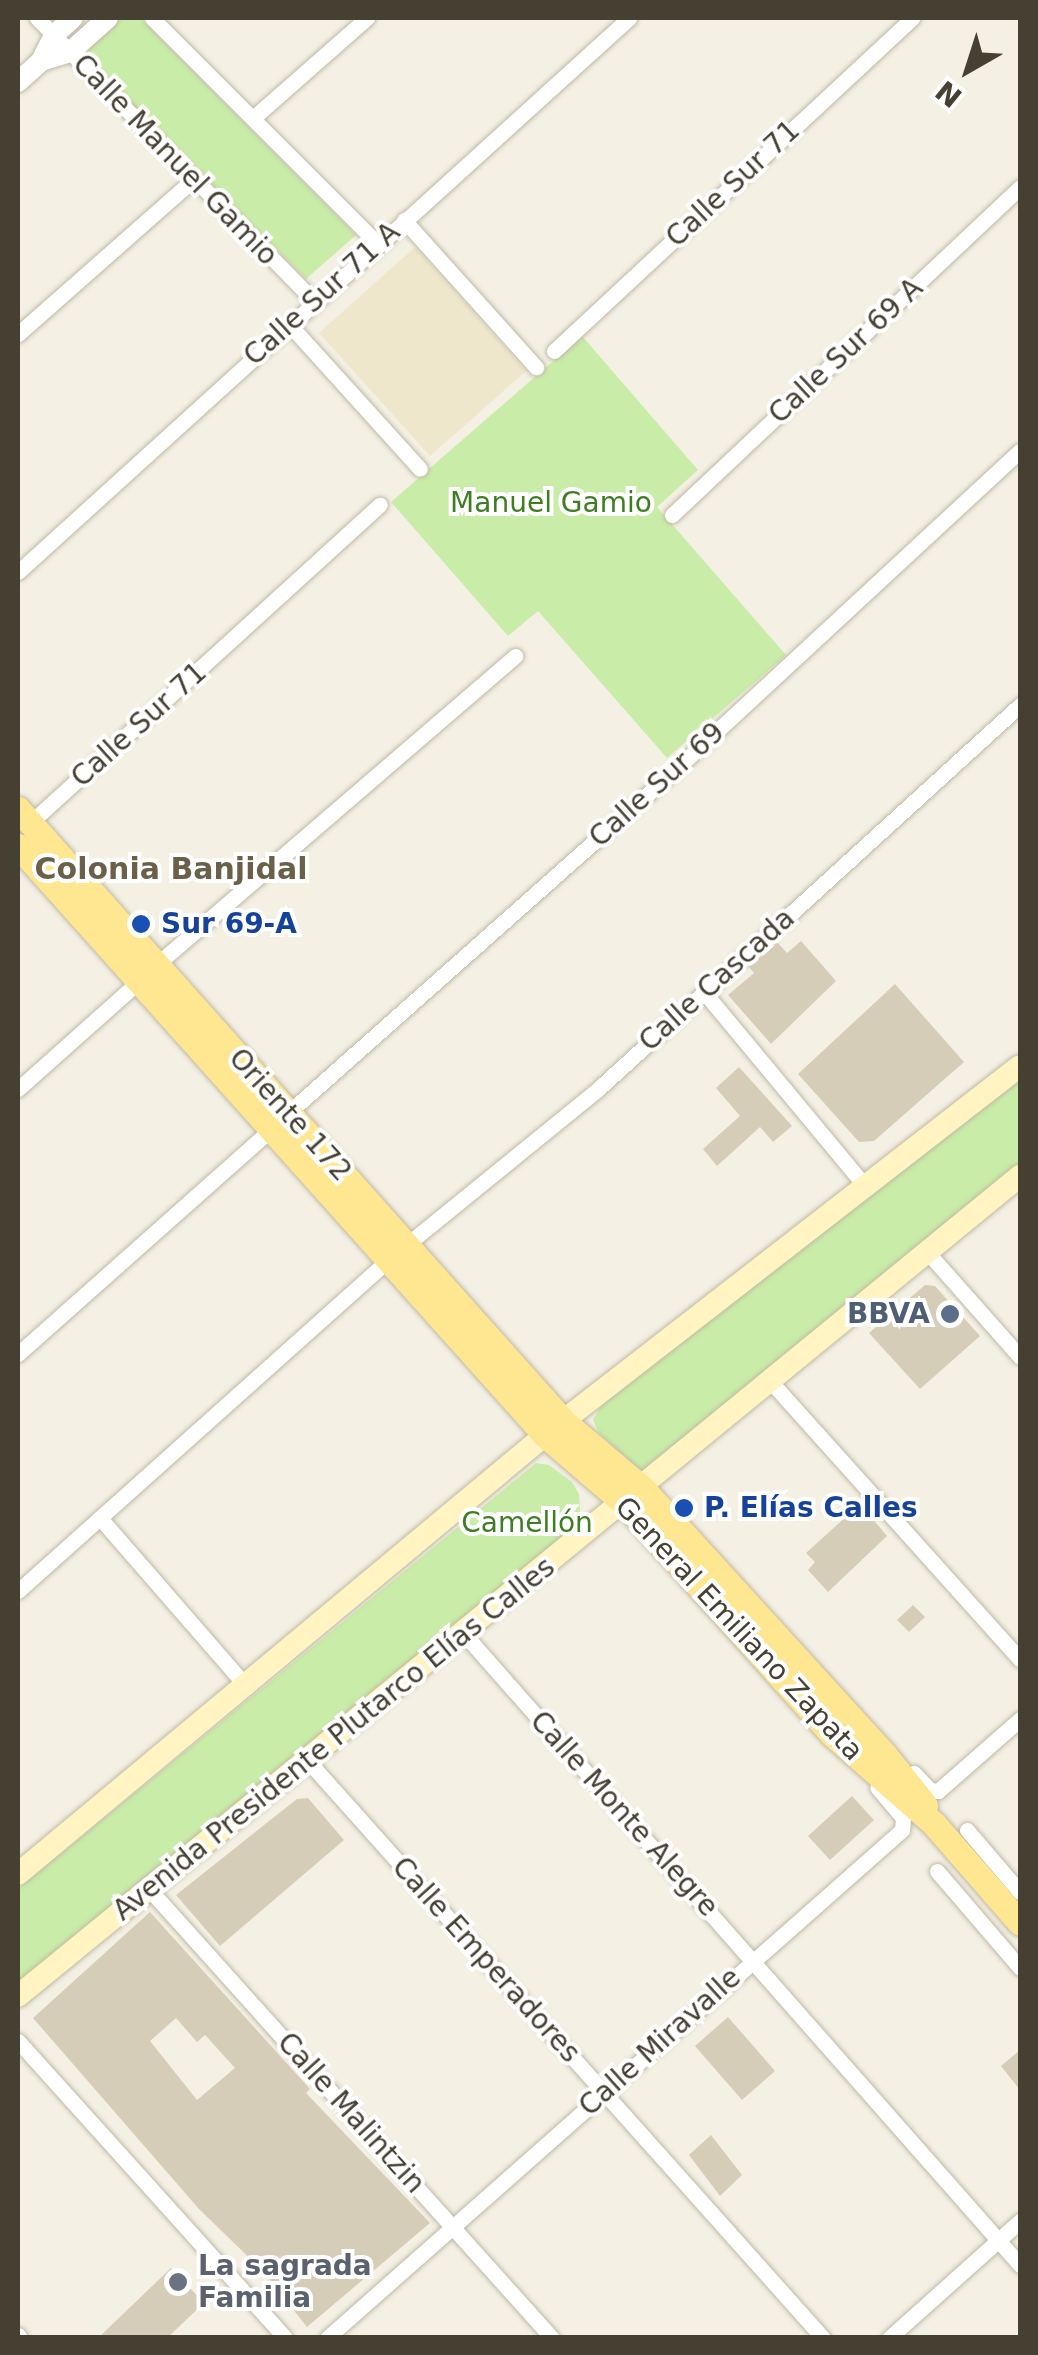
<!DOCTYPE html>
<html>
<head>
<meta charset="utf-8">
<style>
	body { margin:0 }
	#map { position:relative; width:1038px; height:2355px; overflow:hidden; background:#f4f0e4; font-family:"DejaVu Sans",sans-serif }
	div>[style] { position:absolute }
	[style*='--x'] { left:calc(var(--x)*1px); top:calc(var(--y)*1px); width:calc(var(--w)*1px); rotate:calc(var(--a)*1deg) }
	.education>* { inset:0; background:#efe7cc }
	.green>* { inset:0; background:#c9eda8 }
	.building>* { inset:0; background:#d6cdb8 }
	.roads { filter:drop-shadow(0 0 2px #c0b9a5) drop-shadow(0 0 2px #c0b9a5) }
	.minor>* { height:15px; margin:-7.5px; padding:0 7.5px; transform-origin:7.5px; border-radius:7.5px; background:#fff }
	.tertiary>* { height:20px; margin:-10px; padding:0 10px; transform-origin:10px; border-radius:10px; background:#fff }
	.secondary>* { height:22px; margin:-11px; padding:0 11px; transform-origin:11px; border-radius:11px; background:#fff4c2 }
	.primary>* { height:25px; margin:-12.5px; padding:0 12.5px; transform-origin:12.5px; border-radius:12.5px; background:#ffe791 }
	.dots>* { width:28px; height:28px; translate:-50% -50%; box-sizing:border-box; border:5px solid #fff; border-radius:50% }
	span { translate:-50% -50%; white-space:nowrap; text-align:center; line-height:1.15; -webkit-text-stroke:8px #fff; paint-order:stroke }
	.street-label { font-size:28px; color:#464033 }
	.park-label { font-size:28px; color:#3e7e21 }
	.transit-label { font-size:28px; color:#164399; font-weight:700 }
	.left { translate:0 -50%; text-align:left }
	.service-label { font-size:28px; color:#4e5e75; font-weight:700 }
	.right { translate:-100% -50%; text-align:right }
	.worship-label { font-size:28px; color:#5b616d; font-weight:700 }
	.neighbourhood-label { font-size:30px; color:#6a5f49; font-weight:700 }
	.frame { position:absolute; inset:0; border:20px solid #464033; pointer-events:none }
	.north { position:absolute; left:918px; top:20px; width:100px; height:100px; -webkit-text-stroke:8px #fff; paint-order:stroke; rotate:219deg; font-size:28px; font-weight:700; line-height:40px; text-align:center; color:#464033 }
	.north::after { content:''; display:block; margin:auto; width:35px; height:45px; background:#464033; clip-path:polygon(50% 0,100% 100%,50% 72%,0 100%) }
</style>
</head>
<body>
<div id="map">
	<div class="education">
		<div style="clip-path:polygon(415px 247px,526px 371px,430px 456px,319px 333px)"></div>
	</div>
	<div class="green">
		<div style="clip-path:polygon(119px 18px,140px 18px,356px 235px,306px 279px,80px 52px)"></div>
		<div style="clip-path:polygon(582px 336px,698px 470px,657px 507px,786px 655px,667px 758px,538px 611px,508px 636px,391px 502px)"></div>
		<div style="clip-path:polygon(1020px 1074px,1020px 1168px,643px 1473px,599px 1433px,593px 1420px,600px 1407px)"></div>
		<div style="clip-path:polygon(536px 1463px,549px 1465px,572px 1482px,579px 1494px,581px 1527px,18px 1987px,18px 1889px)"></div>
	</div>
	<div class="building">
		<div style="clip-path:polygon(801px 941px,836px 981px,771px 1044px,728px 995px,754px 973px,749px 967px,777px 942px,787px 953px)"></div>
		<div style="clip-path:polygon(895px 984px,964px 1062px,874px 1141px,859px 1142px,798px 1074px)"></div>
		<div style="clip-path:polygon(739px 1067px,792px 1126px,773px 1142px,760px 1127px,717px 1166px,703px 1149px,740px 1116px,716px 1088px)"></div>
		<div style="clip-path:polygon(925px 1285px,935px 1286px,980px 1336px,920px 1389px,869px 1333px)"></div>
		<div style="clip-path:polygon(860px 1504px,887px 1536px,828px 1592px,808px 1570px,815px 1562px,806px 1553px)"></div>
		<div style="clip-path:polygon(913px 1605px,925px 1617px,909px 1632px,897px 1620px)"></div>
		<div style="clip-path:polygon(852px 1796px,874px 1820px,830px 1860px,808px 1836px)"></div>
		<div style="clip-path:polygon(308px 1798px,344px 1840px,220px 1946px,176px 1895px,297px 1799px)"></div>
		<div style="clip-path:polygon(evenodd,150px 1912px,310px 2089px,306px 2093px,430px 2223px,307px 2327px,262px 2270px,199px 2209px,33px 2018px,150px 1912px,176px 2018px,197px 2042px,205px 2035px,235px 2068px,197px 2100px,150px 2041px,176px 2018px)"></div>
		<div style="clip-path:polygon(728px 2017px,775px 2071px,742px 2100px,695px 2046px)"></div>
		<div style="clip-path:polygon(1020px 2050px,1020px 2090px,1001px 2066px)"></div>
		<div style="clip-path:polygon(711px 2135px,742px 2175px,720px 2196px,689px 2155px)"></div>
		<div style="clip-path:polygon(171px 2268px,204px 2303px,167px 2338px,98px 2338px)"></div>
	</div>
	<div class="roads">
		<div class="minor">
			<div style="--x:37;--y:18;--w:396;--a:45.6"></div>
			<div style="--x:152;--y:18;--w:321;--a:45"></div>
			<div style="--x:253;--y:118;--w:152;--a:-41.3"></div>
			<div style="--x:404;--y:220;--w:198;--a:48.1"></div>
			<div style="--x:289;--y:324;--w:195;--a:47.9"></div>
			<div style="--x:18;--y:334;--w:235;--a:-41.4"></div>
			<div style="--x:554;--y:351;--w:489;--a:-42.9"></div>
			<div style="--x:672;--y:515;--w:478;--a:-43.3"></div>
			<div style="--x:18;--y:572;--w:825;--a:-42.2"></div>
			<div style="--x:30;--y:823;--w:473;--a:-42.3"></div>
			<div style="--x:156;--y:965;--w:474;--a:-40.7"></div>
			<div style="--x:704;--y:992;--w:255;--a:50.3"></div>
			<div style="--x:18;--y:1089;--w:161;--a:-41.7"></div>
			<div style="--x:288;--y:1113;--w:519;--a:-41.56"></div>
			<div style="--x:676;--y:769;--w:468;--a:-42.8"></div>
			<div style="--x:405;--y:1246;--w:249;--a:-39.1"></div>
			<div style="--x:598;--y:1089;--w:571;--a:-42.3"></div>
			<div style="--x:929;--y:1254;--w:137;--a:48.5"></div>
			<div style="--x:18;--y:1354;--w:339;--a:-41.6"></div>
			<div style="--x:772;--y:1383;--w:371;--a:48.1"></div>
			<div style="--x:100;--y:1518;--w:224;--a:49"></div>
			<div style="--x:18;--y:1591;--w:496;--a:-41.8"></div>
			<div style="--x:465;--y:1635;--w:840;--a:48.62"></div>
			<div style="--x:308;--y:1761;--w:773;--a:48.25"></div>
			<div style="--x:914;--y:1773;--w:23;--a:47"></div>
			<div style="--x:930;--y:1790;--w:8;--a:7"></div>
			<div style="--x:938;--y:1791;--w:109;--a:-41.3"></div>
			<div style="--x:967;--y:1830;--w:82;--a:49.5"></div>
			<div style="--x:937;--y:1871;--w:128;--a:49.4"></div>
			<div style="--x:149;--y:1889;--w:603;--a:48.09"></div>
			<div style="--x:18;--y:2041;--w:399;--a:48"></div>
			<div style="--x:18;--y:2335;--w:4;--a:56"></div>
			<div style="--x:327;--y:2338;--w:767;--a:-41.46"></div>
			<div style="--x:902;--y:1830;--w:12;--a:-85"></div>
			<div style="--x:903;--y:1818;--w:40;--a:-130"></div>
			<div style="--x:889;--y:2338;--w:176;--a:-41.8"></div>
		</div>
		<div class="tertiary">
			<div style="--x:41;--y:61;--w:30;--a:-17"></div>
			<div style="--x:70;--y:52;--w:51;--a:-41.8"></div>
			<div style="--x:18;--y:82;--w:31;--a:-42"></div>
			<div style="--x:41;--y:61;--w:29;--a:-63"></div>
			<div style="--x:54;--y:35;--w:25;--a:-42"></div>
		</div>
		<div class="secondary">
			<div style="--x:18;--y:1874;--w:686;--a:-39.79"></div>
			<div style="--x:545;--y:1435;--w:601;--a:-37.84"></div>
			<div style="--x:18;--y:1996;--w:1295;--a:-39.3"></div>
		</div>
		<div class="primary">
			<div style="--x:18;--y:809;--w:819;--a:48.31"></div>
			<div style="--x:563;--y:1421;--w:104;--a:40.3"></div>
			<div style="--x:642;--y:1488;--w:361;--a:47.7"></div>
			<div style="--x:885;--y:1755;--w:64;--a:51.3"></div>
			<div style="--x:18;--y:846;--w:790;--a:48.18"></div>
			<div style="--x:545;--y:1435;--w:104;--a:40.7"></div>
			<div style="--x:624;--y:1503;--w:311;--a:48"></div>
			<div style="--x:832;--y:1734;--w:136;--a:41.4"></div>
			<div style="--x:934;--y:1824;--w:131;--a:49"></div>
		</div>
	</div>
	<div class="dots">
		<div style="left:141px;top:924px;background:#1a4fb4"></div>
		<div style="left:950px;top:1314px;background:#5c6f8a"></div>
		<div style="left:684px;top:1508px;background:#1a4fb4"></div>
		<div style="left:178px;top:2282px;background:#6b7280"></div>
	</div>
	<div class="street-label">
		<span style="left:175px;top:160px;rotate:46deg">Calle Manuel Gamio</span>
		<span style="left:733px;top:184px;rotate:-43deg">Calle Sur 71</span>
		<span style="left:322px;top:294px;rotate:-42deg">Calle Sur 71 A</span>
		<span style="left:846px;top:351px;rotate:-43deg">Calle Sur 69 A</span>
		<span style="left:139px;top:725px;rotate:-42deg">Calle Sur 71</span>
		<span style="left:657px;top:785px;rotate:-42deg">Calle Sur 69</span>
		<span style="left:717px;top:980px;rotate:-42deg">Calle Cascada</span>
		<span style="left:290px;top:1115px;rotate:48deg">Oriente 172</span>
		<span style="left:739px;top:1629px;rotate:47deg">General Emiliano Zapata</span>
		<span style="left:334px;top:1739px;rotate:-39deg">Avenida Presidente Plutarco Elías Calles</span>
		<span style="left:624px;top:1814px;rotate:48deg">Calle Monte Alegre</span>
		<span style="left:486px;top:1960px;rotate:48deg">Calle Emperadores</span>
		<span style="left:660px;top:2042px;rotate:-42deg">Calle Miravalle</span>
		<span style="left:351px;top:2113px;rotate:48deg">Calle Malintzin</span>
	</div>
	<div class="park-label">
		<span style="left:551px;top:503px">Manuel Gamio</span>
		<span style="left:527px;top:1523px">Camellón</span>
	</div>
	<div class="transit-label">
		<span class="left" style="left:161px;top:924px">Sur 69-A</span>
		<span class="left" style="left:704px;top:1508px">P. Elías Calles</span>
	</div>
	<div class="service-label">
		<span class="right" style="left:930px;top:1314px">BBVA</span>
	</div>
	<div class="worship-label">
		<span class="left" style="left:198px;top:2282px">La sagrada<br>Familia</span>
	</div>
	<div class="neighbourhood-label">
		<span style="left:171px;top:869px">Colonia Banjidal</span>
	</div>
	<div class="frame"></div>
	<div class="north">N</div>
</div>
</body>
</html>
